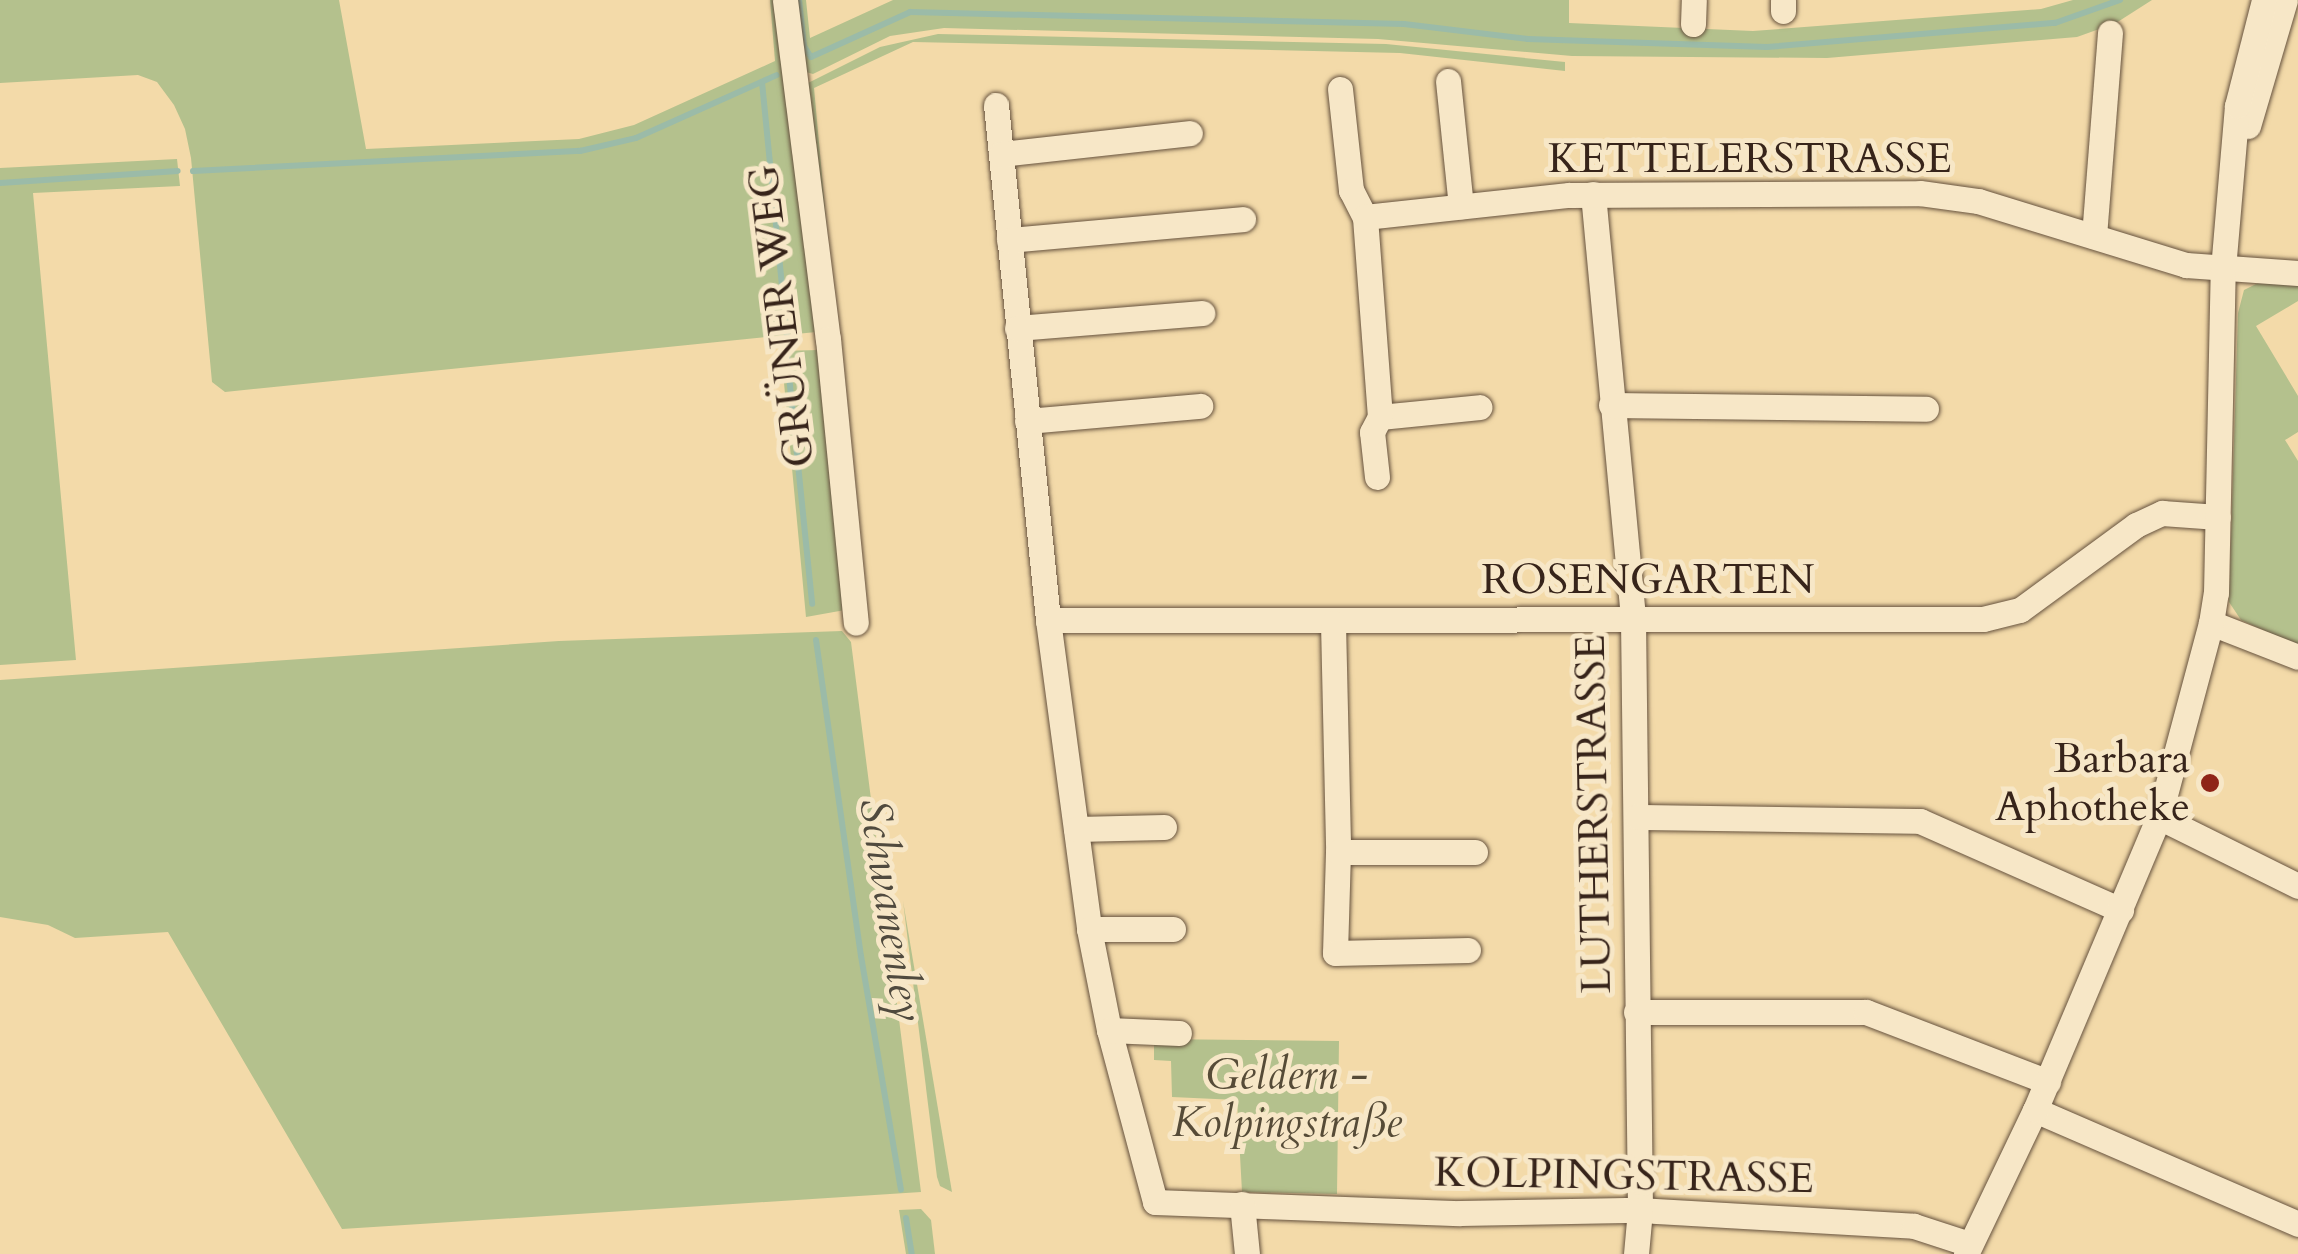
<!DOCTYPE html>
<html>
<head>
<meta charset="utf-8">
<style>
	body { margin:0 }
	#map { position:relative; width:2298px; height:1254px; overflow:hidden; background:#f3daa9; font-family:Cardo,serif }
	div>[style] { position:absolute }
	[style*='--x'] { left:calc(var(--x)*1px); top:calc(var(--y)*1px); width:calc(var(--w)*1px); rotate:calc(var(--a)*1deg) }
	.green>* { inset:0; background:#b4c18d }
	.stream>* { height:6px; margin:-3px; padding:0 3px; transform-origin:3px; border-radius:3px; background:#9bbba8 }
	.roads { filter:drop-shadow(0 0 2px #66523e) drop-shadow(0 0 2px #66523e) }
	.minor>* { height:25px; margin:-12.5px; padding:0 12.5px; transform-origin:12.5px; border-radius:12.5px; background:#f7e7c7 }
	.dots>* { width:28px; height:28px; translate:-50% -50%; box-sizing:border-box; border:5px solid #f7e7c7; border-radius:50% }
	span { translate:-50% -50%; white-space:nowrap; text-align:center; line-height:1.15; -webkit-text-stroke:10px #f7e7c7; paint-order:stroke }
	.street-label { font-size:42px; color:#37241a }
	.poi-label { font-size:42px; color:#37241a }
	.right { translate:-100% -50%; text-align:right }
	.park-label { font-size:42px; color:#564b37; font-style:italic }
	.water-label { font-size:45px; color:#504a3e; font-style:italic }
</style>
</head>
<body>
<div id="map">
	<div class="green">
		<div style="clip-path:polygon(0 0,339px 0,366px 149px,579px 139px,634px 125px,775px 61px,770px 0,778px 0,816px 332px,225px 392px,212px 382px,191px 158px,185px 129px,174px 105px,157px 82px,138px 75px,0 83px)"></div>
		<div style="clip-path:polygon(790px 0,806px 0,810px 38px,893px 0,1569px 0,1569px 23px,1753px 31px,2041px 9px,2073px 0,2152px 0,2116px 23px,2077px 37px,1827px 58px,1572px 56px,1378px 39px,944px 28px,890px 36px,813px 74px,806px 72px)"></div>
		<div style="clip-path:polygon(938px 34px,1386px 44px,1565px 62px,1565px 71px,1400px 53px,913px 42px,814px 88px,835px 317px,806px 84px,880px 47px)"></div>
		<div style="clip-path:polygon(177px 159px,180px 186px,33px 193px,76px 660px,0 665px,0 168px)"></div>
		<div style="clip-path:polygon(2258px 283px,2298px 283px,2298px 301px,2256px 326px,2298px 396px,2298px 432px,2285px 440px,2298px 461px,2298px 646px,2241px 620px,2229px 602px,2238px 313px,2244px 290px)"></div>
		<div style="clip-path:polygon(818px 350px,845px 610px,806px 617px,781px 351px)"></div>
		<div style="clip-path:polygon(842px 631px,851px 642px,921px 1192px,342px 1229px,168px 932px,75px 938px,48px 925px,0 917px,0 680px,559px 641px)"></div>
		<div style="clip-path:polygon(903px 901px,952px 1192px,940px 1186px,937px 1177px)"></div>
		<div style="clip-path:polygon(1154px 1039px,1339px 1041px,1337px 1194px,1242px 1192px,1237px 1100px,1172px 1097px,1171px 1061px,1154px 1060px)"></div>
		<div style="clip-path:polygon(921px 1209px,931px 1220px,935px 1254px,906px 1254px,899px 1210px)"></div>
	</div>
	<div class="stream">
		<div style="--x:799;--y:0;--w:46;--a:83.8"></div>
		<div style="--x:804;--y:46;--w:13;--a:58"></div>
		<div style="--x:811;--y:57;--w:109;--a:-24.4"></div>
		<div style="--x:910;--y:12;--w:494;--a:1.4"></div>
		<div style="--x:1404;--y:24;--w:125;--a:6.9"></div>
		<div style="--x:1528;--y:39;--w:239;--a:1.9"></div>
		<div style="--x:1767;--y:47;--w:289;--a:-4.8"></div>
		<div style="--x:2055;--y:23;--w:69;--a:-19.5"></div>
		<div style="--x:762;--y:82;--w:255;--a:84.4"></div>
		<div style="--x:193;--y:171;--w:388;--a:-3"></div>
		<div style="--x:580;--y:151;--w:57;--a:-13.1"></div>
		<div style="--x:636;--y:138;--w:154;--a:-24.1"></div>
		<div style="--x:0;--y:183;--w:178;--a:-3.9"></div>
		<div style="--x:787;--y:356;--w:249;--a:84.2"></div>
		<div style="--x:816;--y:640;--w:319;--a:81.9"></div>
		<div style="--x:861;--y:956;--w:237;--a:80.3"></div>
		<div style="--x:906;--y:1218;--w:36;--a:81"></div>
	</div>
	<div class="roads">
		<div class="minor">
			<div style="--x:785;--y:0;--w:342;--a:82.8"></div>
			<div style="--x:828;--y:339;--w:285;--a:84.4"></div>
			<div style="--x:1783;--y:11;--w:11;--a:-90"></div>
			<div style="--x:1693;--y:24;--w:24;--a:-88"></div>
			<div style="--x:1448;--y:81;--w:126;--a:84.1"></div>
			<div style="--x:1340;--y:89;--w:102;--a:83.8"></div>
			<div style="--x:1351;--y:190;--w:30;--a:63"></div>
			<div style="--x:996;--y:105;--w:518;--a:84.23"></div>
			<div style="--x:1048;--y:620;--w:312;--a:82.4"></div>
			<div style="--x:1089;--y:929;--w:103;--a:78.8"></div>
			<div style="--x:1109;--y:1030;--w:178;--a:75"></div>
			<div style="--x:1155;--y:1202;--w:305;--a:2.1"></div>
			<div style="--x:1460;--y:1213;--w:180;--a:-1"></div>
			<div style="--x:1640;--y:1210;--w:274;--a:3.3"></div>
			<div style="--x:1914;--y:1226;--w:58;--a:18.1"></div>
			<div style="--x:2248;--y:126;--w:131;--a:-73.6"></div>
			<div style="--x:1001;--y:154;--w:190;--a:-6.3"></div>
			<div style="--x:1593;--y:194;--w:427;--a:84.6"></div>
			<div style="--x:1633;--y:619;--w:591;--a:89.32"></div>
			<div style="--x:1640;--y:1210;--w:44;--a:95.2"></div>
			<div style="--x:2094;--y:236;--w:204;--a:-85.5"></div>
			<div style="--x:1009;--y:240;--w:235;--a:-5.1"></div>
			<div style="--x:1017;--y:328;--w:186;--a:-4.6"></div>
			<div style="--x:1611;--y:405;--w:315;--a:0.7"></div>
			<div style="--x:1380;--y:417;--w:100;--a:-5.7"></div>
			<div style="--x:1027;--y:421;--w:174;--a:-5"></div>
			<div style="--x:1377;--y:477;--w:45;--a:-96.3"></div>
			<div style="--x:1372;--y:432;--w:17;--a:-62"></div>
			<div style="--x:1380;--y:417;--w:201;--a:-94.3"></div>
			<div style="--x:1365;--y:217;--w:205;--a:-6.2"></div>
			<div style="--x:1569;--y:195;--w:351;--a:-0.3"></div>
			<div style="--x:1920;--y:193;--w:59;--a:7.9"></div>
			<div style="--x:1978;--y:201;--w:218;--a:17.1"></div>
			<div style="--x:2186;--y:265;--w:112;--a:4.1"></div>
			<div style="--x:1048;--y:620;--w:935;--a:-0.06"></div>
			<div style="--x:1983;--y:619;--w:38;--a:-14"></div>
			<div style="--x:2020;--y:610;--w:144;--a:-36.2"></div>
			<div style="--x:2136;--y:525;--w:29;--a:-25"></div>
			<div style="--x:2162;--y:513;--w:56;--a:4.1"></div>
			<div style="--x:1333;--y:623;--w:229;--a:88.7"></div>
			<div style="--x:1338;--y:852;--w:101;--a:91.7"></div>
			<div style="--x:1335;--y:953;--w:133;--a:-1.3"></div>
			<div style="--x:2211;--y:623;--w:93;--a:21.3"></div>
			<div style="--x:1637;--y:817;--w:283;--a:0.8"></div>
			<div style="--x:1920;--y:821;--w:220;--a:23.9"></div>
			<div style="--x:2159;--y:817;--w:155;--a:26.4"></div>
			<div style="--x:1076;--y:829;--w:88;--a:-1.3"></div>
			<div style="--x:1338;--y:852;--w:137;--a:0"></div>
			<div style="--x:1089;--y:929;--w:84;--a:0"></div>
			<div style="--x:1636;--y:1012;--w:230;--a:0"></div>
			<div style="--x:1866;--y:1012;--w:195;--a:21"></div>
			<div style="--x:1109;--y:1030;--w:70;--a:2.5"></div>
			<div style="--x:2035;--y:1110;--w:287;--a:23.4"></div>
			<div style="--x:1242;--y:1204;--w:50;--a:84.3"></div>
			<div style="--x:1966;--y:1254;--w:160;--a:-64.4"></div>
			<div style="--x:2035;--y:1110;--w:318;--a:-67.1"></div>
			<div style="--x:2159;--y:817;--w:201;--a:-75"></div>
			<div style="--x:2211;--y:623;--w:30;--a:-81"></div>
			<div style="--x:2216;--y:593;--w:324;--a:-88.8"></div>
			<div style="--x:2223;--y:269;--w:164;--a:-85.1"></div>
			<div style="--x:2237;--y:106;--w:109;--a:-75.7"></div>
		</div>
	</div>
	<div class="dots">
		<div style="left:2210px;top:783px;background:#8f2418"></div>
	</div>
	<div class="street-label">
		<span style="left:1750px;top:159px">KETTELERSTRASSE</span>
		<span style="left:782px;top:316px;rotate:-97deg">GRÜNER WEG</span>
		<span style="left:1648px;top:580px">ROSENGARTEN</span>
		<span style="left:1594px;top:814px;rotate:-91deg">LUTHERSTRASSE</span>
		<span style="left:1624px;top:1176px;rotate:1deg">KOLPINGSTRASSE</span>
	</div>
	<div class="poi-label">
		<span class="right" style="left:2190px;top:783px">Barbara<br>Aphotheke</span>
	</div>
	<div class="park-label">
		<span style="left:1287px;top:1099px">Geldern -<br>Kolpingstraße</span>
	</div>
	<div class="water-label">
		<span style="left:891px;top:910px;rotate:81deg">Schwanenley</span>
	</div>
</div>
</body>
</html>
